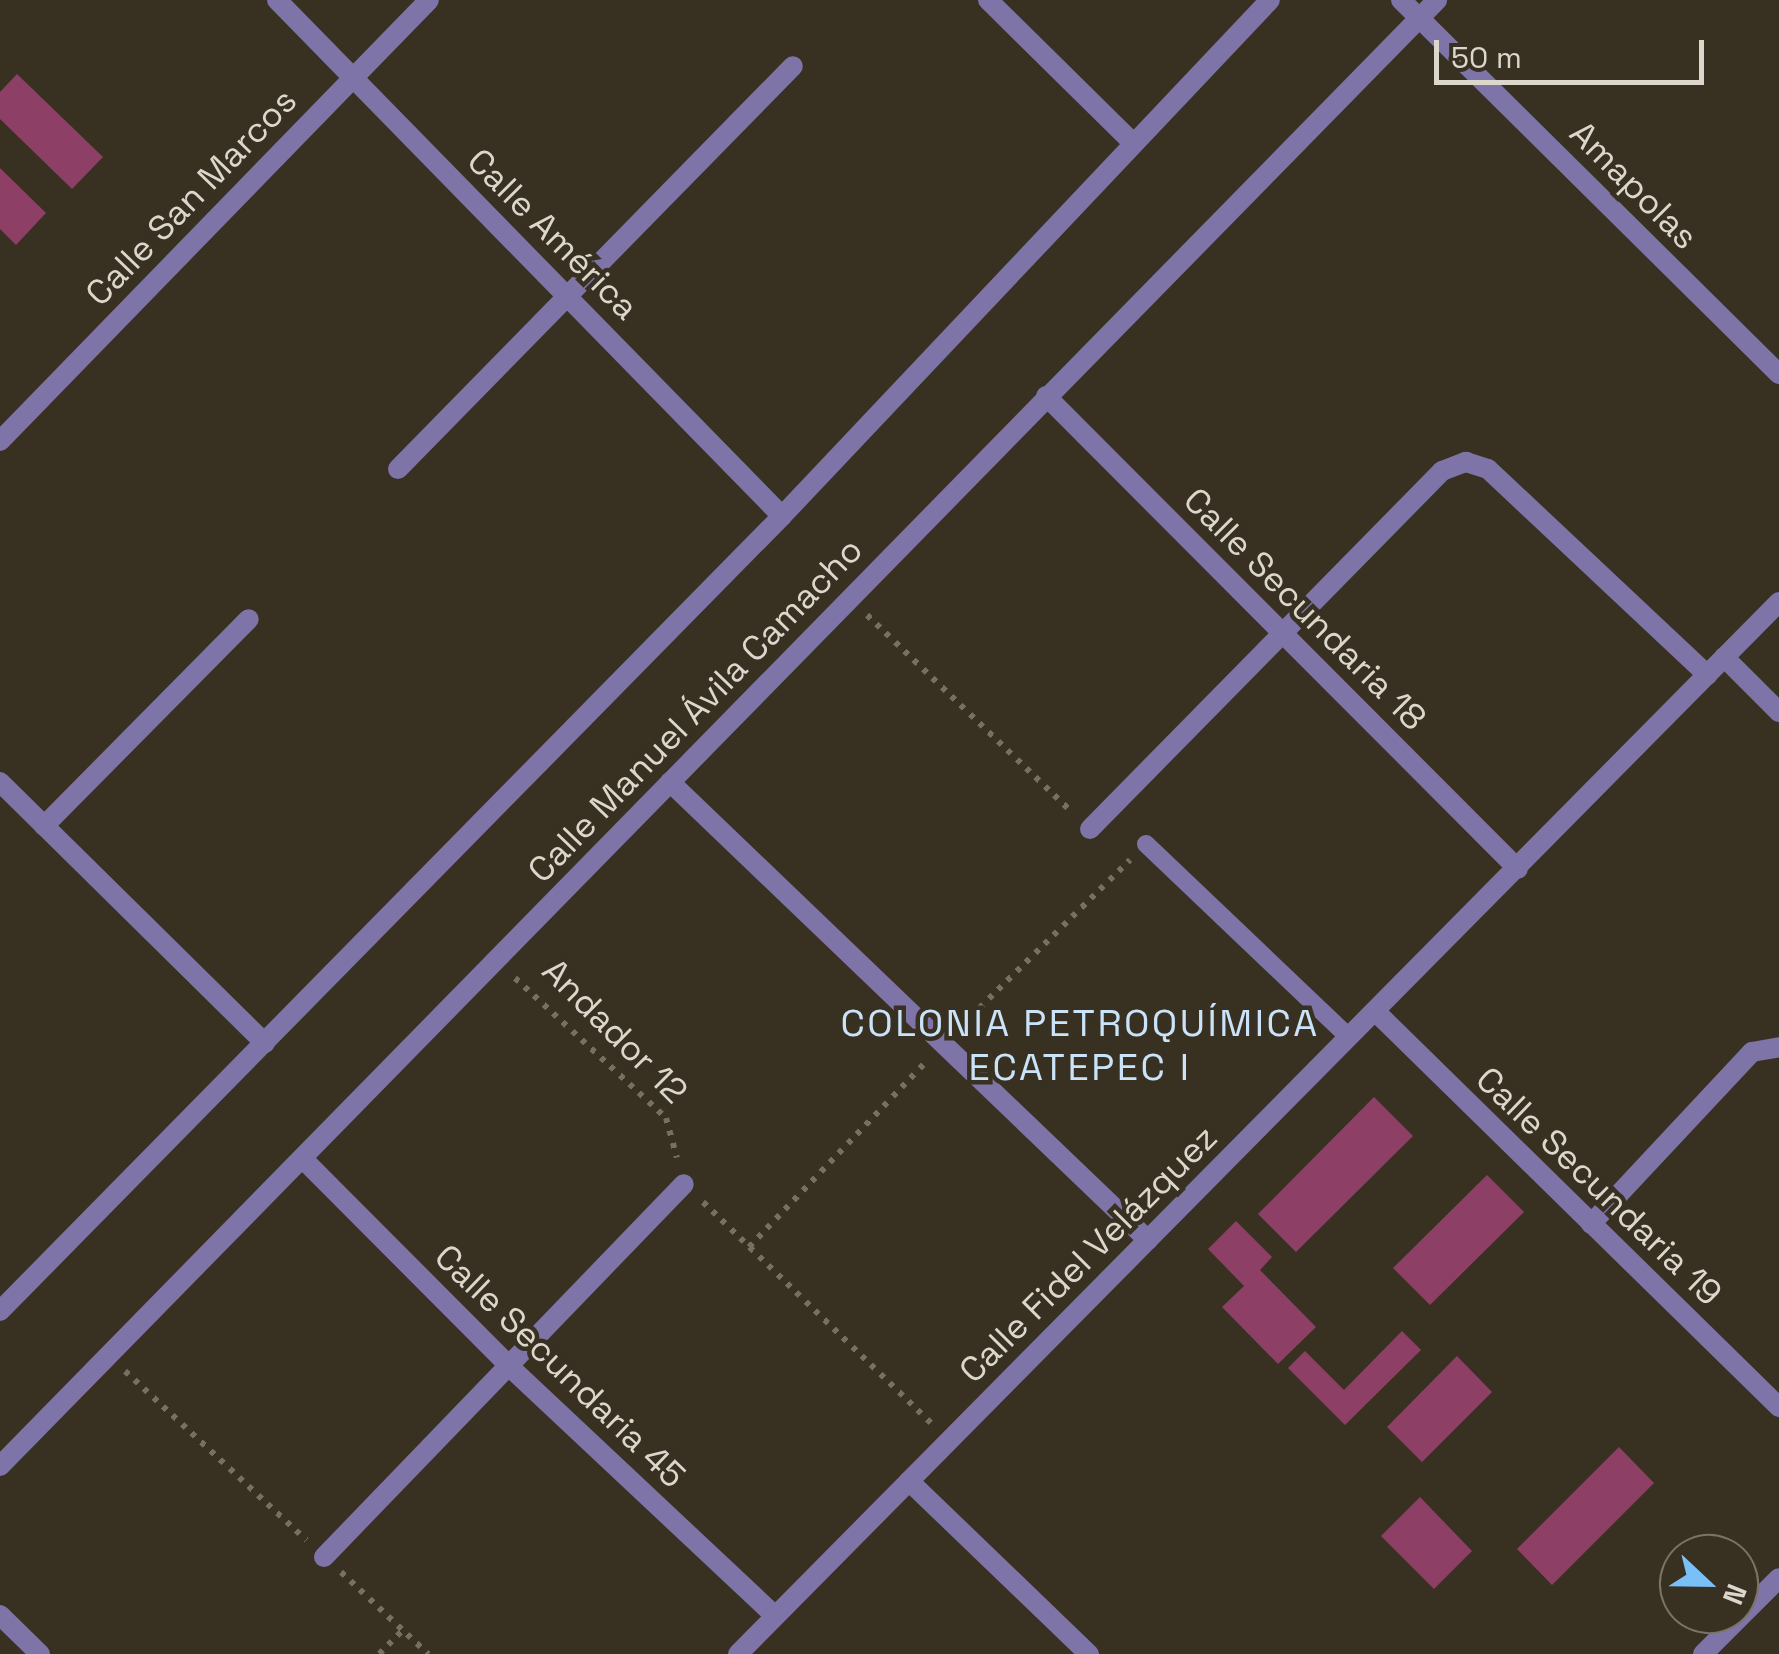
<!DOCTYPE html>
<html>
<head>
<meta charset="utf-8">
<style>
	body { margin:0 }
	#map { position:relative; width:1779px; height:1654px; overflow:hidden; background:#383021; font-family:"Space Grotesk",sans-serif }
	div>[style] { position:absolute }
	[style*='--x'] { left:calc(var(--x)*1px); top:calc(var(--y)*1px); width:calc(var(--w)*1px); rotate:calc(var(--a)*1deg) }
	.building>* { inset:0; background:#8e3f66 }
	.path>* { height:6px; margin-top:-3px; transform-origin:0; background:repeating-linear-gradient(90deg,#766f62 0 5px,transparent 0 13px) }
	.service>* { height:18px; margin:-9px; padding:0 9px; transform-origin:9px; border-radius:9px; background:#7e74a8 }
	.pedestrian>* { height:20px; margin:-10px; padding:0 10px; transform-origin:10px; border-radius:10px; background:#7e74a8 }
	.minor>* { height:20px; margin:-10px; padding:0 10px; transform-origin:10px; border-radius:10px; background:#7e74a8 }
	.tertiary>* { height:20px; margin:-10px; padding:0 10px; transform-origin:10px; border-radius:10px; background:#7e74a8 }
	span { translate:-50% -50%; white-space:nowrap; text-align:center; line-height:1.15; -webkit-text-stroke:9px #383021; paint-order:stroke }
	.street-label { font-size:35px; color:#dcd7cd }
	.neighbourhood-label { font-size:38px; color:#cae3f8; letter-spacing:2.5px }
	.north { position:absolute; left:1659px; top:1534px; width:100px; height:100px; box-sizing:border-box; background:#383021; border:2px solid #7a7366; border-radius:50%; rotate:112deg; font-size:28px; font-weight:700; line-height:40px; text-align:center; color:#dcd7cd }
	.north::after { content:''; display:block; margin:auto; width:35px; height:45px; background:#79bff8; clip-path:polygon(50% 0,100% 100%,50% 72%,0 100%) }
	.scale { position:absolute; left:1434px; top:40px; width:270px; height:45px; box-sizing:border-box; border:5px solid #dcd7cd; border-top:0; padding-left:12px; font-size:30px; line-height:35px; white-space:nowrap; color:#dcd7cd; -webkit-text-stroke:8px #383021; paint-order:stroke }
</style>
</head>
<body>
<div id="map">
	<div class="building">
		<div style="clip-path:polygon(17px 74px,103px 157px,72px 189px,0 119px,0 92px)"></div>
		<div style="clip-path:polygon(0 168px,46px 213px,16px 245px,0 229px)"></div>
		<div style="clip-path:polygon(1374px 1097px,1413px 1136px,1296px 1252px,1258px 1214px)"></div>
		<div style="clip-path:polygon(1487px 1175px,1524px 1212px,1430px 1305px,1393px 1268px)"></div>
		<div style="clip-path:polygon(1236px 1221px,1272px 1257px,1260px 1270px,1316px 1327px,1278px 1364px,1222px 1307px,1244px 1286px,1208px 1249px)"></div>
		<div style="clip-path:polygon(1402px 1331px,1421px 1350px,1345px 1425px,1288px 1368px,1305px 1351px,1344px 1390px)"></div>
		<div style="clip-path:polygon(1457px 1356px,1492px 1392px,1422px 1462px,1387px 1427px)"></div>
		<div style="clip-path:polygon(1619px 1447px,1654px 1483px,1552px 1585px,1517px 1549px)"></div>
		<div style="clip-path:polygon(1420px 1497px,1472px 1551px,1434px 1589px,1381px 1536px)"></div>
	</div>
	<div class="path">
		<div style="--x:867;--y:615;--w:283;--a:43.9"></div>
		<div style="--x:515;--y:978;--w:206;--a:42.8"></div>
		<div style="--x:666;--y:1118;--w:41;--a:74.6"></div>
		<div style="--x:961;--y:1026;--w:237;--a:-44.5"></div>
		<div style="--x:703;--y:1202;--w:318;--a:44.1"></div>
		<div style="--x:749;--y:1247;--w:253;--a:-46.3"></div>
		<div style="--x:125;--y:1371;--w:248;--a:43"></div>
		<div style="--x:341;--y:1572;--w:120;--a:43.3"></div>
		<div style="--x:379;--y:1654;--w:34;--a:-45"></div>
	</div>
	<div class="service">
		<div style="--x:1146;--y:844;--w:280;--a:43.6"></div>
	</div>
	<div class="pedestrian">
		<div style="--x:1724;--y:657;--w:78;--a:45"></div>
	</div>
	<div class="minor">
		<div style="--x:277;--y:0;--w:722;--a:45.62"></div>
		<div style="--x:988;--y:0;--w:201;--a:44.6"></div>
		<div style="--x:1401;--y:0;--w:532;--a:44.7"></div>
		<div style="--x:1046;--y:396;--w:668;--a:45.06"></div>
		<div style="--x:0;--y:441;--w:615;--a:-45.79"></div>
		<div style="--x:398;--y:469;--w:564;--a:-45.57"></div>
		<div style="--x:0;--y:782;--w:372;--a:44.6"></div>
		<div style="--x:670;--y:782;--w:662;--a:43.78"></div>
		<div style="--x:44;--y:826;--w:291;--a:-45.3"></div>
		<div style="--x:1090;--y:829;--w:502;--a:-45.48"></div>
		<div style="--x:1442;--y:471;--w:26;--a:-21"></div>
		<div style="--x:1466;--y:462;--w:23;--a:18"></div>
		<div style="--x:1488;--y:469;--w:301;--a:43.2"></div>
		<div style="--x:1375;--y:1011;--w:566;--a:44.43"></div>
		<div style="--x:303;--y:1159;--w:295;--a:45.1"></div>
		<div style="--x:511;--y:1368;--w:362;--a:43.2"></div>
		<div style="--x:1591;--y:1224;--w:236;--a:-46.9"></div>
		<div style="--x:1752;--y:1052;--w:27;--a:-10"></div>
		<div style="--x:909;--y:1481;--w:250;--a:43.9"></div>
		<div style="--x:324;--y:1557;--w:518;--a:-46.02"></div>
		<div style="--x:0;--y:1615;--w:56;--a:44.3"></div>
		<div style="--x:738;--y:1654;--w:1480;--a:-45.3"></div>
		<div style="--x:1703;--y:1654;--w:107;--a:-45"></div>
	</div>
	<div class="tertiary">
		<div style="--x:0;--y:1311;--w:1115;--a:-45.47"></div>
		<div style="--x:782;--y:516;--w:710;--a:-46.6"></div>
		<div style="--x:0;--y:1466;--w:2053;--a:-45.57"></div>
	</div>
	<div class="street-label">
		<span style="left:1634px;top:185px;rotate:45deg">Amapolas</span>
		<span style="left:191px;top:197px;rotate:-46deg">Calle San Marcos</span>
		<span style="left:553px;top:234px;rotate:45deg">Calle América</span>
		<span style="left:1305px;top:609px;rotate:45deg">Calle Secundaria 18</span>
		<span style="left:695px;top:710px;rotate:-46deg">Calle Manuel Ávila Camacho</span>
		<span style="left:615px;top:1031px;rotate:45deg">Andador 12</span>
		<span style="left:1599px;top:1186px;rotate:44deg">Calle Secundaria 19</span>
		<span style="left:1088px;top:1254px;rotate:-45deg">Calle Fidel Velázquez</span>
		<span style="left:560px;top:1366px;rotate:44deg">Calle Secundaria 45</span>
	</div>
	<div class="neighbourhood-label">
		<span style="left:1080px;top:1046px">COLONIA PETROQUÍMICA<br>ECATEPEC I</span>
	</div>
	<div class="north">N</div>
	<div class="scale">50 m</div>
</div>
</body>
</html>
